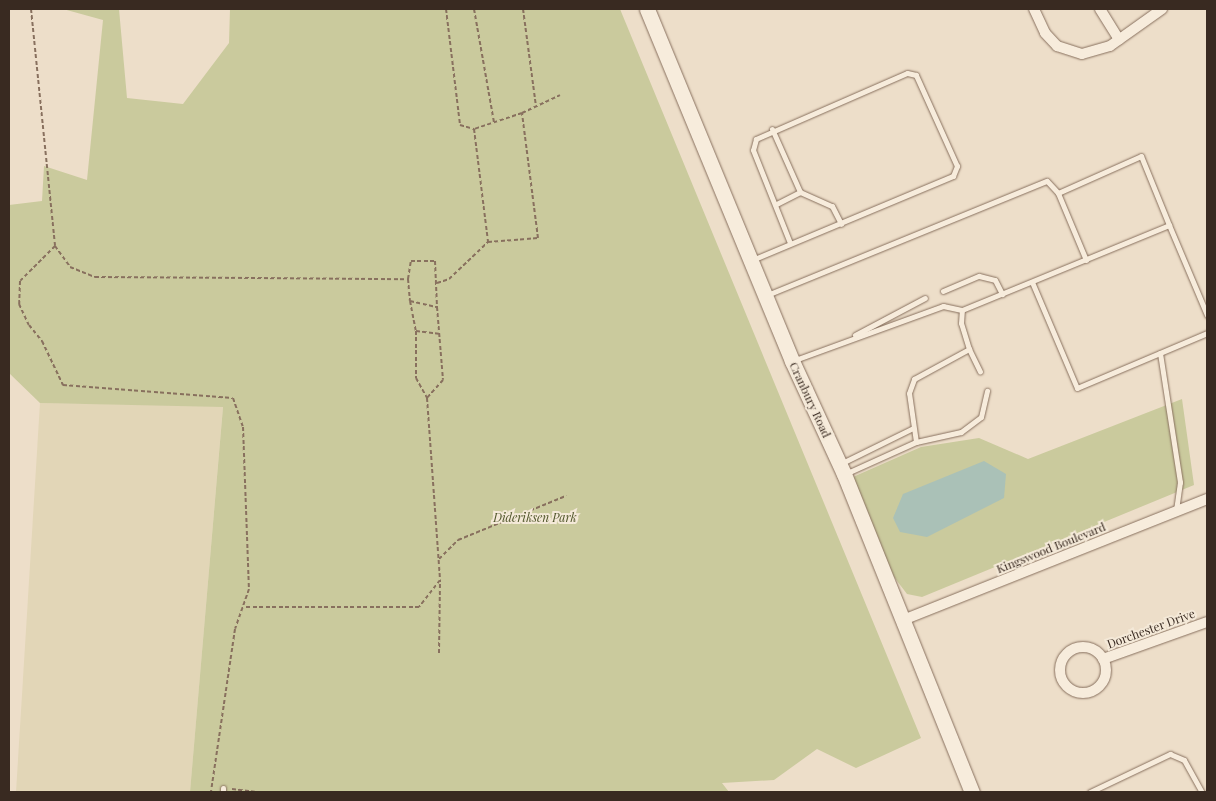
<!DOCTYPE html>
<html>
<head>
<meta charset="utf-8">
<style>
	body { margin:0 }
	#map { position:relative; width:1216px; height:801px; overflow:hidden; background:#eddec9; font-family:"Playfair Display",serif }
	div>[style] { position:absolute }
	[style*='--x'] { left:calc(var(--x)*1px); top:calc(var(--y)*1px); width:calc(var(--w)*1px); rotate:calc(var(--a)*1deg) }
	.farmland>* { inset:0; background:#e2d6b7 }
	.green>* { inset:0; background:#caca9d }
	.water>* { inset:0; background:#aac1b7 }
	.path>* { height:2px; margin-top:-1px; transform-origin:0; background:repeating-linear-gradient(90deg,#88705e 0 4px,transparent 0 6.5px) }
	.roads { filter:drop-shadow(0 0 1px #88705e) drop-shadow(0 0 1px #88705e) }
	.lane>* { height:5px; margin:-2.5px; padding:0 2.5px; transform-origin:2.5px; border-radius:2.5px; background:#f7ecdc }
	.street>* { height:10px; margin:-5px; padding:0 5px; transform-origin:5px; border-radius:5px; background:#f7ecdc }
	.street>.ring { margin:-5px; padding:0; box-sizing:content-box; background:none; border:10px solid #f7ecdc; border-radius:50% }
	.secondary>* { height:15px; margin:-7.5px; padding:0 7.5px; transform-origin:7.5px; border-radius:7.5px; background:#f7ecdc }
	span { translate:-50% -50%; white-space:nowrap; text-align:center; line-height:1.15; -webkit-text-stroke:4px #f4e9d8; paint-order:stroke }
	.street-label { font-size:12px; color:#392a21 }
	.park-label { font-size:12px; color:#4f5529; font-style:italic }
	.frame { position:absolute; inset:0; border:10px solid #392a21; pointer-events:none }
</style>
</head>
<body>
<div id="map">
	<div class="farmland">
		<div style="clip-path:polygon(40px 403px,223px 406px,190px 792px,16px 792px)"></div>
	</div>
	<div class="green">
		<div style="clip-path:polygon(63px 9px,119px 9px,127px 98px,183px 104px,229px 43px,230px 9px,620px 9px,921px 738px,856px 768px,817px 749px,774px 780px,722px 783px,729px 792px,190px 792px,223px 407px,40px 403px,9px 373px,9px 205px,42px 201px,44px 166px,87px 180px,103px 20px)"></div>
		<div style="clip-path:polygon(1182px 399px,1194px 485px,922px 597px,907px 594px,891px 573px,853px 477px,921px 447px,979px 438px,1028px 459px)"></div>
	</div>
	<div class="water">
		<div style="clip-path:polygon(984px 461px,1006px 474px,1004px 498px,927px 537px,900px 532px,893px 518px,903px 494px)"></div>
	</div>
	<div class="path">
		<div style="--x:31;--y:9;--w:238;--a:84.2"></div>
		<div style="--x:55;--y:246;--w:49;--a:135"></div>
		<div style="--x:20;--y:281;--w:23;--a:92"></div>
		<div style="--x:19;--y:304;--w:23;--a:65"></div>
		<div style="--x:29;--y:325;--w:21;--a:51"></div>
		<div style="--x:42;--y:341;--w:49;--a:64.5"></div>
		<div style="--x:63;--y:385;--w:170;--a:4.4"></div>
		<div style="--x:233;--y:398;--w:31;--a:71"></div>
		<div style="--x:243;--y:427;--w:162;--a:87.9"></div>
		<div style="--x:249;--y:589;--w:42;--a:109.3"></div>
		<div style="--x:235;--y:629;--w:165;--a:98.4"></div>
		<div style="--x:446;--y:9;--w:117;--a:83.1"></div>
		<div style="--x:460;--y:125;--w:15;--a:16"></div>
		<div style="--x:474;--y:9;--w:116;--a:80"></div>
		<div style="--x:523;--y:9;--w:98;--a:82.4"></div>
		<div style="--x:522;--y:113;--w:42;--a:-25.3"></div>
		<div style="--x:55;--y:246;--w:26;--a:54"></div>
		<div style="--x:70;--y:267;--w:27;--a:22"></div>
		<div style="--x:95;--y:277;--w:313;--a:0.4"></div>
		<div style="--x:408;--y:279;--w:22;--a:85"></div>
		<div style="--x:410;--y:301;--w:28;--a:13"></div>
		<div style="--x:437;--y:307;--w:73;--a:85.3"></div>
		<div style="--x:443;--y:380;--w:24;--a:132"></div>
		<div style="--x:427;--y:398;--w:182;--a:85.9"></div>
		<div style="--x:440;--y:580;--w:34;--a:128"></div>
		<div style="--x:419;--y:607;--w:175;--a:180"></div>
		<div style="--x:408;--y:279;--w:18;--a:-81"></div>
		<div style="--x:411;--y:261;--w:24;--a:0"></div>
		<div style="--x:435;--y:261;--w:46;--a:87.5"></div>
		<div style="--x:437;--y:283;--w:13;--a:-18"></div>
		<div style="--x:449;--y:279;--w:54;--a:-43.5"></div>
		<div style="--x:488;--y:242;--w:50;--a:-4.6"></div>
		<div style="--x:538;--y:238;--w:126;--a:-97.3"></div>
		<div style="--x:522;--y:113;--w:51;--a:161.6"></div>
		<div style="--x:474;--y:129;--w:114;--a:82.9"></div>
		<div style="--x:410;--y:301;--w:31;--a:79"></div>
		<div style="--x:416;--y:331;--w:47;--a:90"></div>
		<div style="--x:416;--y:378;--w:23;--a:61"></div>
		<div style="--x:416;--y:331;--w:23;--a:7"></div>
		<div style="--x:439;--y:559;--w:27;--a:-45"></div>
		<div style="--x:458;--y:540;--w:117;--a:-22.2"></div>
		<div style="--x:439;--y:653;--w:73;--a:-89.2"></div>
		<div style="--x:232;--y:789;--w:23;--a:7"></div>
	</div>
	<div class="roads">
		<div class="lane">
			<div style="--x:772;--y:129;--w:69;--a:66"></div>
			<div style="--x:800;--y:192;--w:27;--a:153"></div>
			<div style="--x:800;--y:192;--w:35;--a:24"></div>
			<div style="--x:832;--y:206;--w:20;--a:63"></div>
			<div style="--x:752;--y:260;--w:218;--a:-22.7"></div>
			<div style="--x:953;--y:176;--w:11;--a:-68"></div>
			<div style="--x:957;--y:166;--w:100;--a:-114.3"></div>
			<div style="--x:916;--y:75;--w:9;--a:-167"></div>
			<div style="--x:907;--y:73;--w:165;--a:156.4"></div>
			<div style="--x:756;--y:139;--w:11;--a:105"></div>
			<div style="--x:753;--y:150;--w:100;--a:68.3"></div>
			<div style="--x:1086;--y:260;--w:73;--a:-112.7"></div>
			<div style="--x:1058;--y:193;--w:91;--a:-24"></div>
			<div style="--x:1141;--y:156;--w:74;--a:67.9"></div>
			<div style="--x:1032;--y:282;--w:115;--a:67"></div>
			<div style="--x:1077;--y:388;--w:141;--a:-22.9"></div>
			<div style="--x:943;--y:291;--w:39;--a:-23"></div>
			<div style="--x:979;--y:276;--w:16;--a:14"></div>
			<div style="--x:995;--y:280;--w:16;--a:63"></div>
			<div style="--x:767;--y:295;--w:302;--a:-22.2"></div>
			<div style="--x:1047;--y:181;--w:16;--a:47"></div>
			<div style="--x:855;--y:335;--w:79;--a:-27.9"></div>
			<div style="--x:969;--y:349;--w:27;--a:-107"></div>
			<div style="--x:961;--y:323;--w:13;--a:-86"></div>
			<div style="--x:962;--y:310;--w:224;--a:-22.3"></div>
			<div style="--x:1169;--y:225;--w:98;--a:67.1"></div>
			<div style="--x:1160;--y:353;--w:131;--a:81.2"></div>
			<div style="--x:1180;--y:482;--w:29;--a:98"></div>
			<div style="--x:795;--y:360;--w:158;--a:-20"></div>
			<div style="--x:943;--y:306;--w:19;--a:12"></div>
			<div style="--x:916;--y:442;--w:49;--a:-98.1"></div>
			<div style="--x:909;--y:393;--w:15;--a:-70"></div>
			<div style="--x:914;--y:379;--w:63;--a:-28.6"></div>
			<div style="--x:969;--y:349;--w:25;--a:64"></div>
			<div style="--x:842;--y:463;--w:79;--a:-26.2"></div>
			<div style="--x:845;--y:474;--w:78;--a:-24.3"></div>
			<div style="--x:916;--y:442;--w:46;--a:-12.5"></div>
			<div style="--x:961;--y:432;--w:25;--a:-37"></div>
			<div style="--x:981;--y:417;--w:27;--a:-77"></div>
			<div style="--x:223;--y:792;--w:4;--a:-90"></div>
			<div style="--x:1090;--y:792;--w:89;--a:-25.4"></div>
			<div style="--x:1170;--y:754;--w:15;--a:23"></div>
			<div style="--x:1184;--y:760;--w:37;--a:61"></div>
		</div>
		<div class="street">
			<div style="--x:1034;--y:9;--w:26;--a:65"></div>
			<div style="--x:1045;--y:33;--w:18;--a:47"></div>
			<div style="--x:1057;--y:46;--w:26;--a:18"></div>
			<div style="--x:1082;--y:54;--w:29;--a:-16"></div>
			<div style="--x:1110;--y:46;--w:64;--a:-35.4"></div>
			<div style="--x:1100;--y:9;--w:36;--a:58"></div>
			<div style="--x:903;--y:620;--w:327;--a:-21.7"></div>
			<div class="ring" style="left:1060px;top:647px;width:36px;height:36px"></div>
			<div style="--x:1103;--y:659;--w:110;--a:-19.6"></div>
		</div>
		<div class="secondary">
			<div style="--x:647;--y:9;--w:381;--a:67.6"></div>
			<div style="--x:792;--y:361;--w:124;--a:65.3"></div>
			<div style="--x:844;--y:474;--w:343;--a:68.1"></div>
		</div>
	</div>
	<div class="street-label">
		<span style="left:810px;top:400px;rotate:65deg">Cranbury Road</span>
		<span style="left:1051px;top:548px;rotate:-22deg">Kingswood Boulevard</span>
		<span style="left:1151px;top:629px;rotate:-20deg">Dorchester Drive</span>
	</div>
	<div class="park-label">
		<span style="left:535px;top:518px">Dideriksen Park</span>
	</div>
	<div class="frame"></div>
</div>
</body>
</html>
